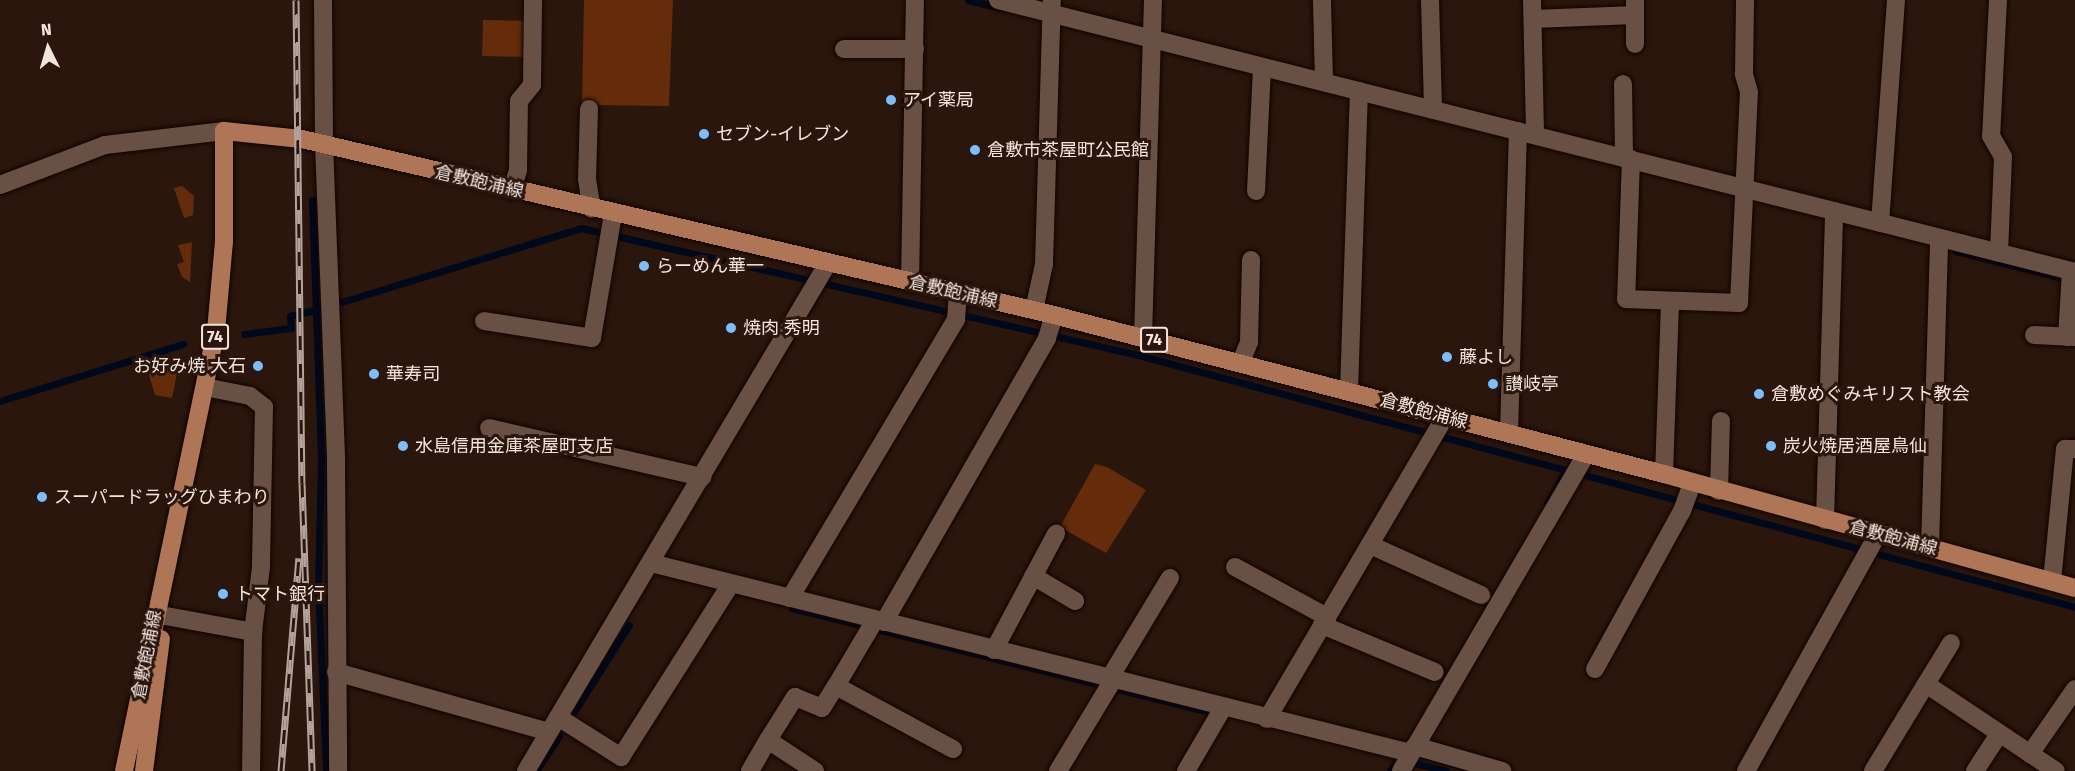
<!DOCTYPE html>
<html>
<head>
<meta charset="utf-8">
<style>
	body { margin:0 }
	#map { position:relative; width:2075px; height:771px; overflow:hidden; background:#2a160c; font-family:"Fira Sans","Noto Sans JP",sans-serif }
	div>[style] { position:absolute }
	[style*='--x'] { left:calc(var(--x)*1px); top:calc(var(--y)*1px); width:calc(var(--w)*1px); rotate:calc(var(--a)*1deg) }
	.green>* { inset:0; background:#642c0b }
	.stream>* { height:7px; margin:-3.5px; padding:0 3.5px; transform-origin:3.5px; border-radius:3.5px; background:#00091b }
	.roads { filter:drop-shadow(0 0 2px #110300) drop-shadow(0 0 2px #110300) }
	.minor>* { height:18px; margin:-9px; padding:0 9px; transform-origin:9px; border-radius:9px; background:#685044 }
	.major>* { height:18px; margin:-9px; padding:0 9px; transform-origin:9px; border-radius:9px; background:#af7557 }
	.rail>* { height:7px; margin-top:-3.5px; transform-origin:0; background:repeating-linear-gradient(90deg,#2a160c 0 14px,#b3a39b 0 28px); box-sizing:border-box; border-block:2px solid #b3a39b }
	.dots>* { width:16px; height:16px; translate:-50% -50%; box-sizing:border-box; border:3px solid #2a160c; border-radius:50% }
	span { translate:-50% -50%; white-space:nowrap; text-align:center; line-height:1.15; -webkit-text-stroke:6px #2a160c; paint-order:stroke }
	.shield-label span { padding:2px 4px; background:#2a160c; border:2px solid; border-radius:4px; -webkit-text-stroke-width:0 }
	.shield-label { font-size:16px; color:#f3e5de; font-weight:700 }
	.poi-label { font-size:18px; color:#f3e5de }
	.left { translate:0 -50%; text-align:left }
	.right { translate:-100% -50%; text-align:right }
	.street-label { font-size:18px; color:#f3e5de }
	.north { position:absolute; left:18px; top:18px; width:60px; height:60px; -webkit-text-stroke:4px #2a160c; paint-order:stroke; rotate:355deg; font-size:16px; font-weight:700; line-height:24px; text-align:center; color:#f3e5de }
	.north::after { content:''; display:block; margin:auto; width:21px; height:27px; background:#f3e5de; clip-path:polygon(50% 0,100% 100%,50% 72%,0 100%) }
</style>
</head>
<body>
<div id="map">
	<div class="green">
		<div style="clip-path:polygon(584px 0,673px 0,669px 106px,582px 105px)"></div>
		<div style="clip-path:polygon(483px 20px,527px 21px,526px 57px,482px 56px)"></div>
		<div style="clip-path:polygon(182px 186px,194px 196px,193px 215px,184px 218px,174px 188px)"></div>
		<div style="clip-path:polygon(192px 242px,190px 282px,182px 277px,177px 264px,184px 262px,178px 245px)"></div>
		<div style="clip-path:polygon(180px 358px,172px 398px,155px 395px,147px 368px)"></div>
		<div style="clip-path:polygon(1095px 464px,1107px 467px,1146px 490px,1106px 553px,1060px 527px)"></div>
	</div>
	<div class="stream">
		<div style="--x:968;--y:0;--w:33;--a:14"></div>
		<div style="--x:312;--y:200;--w:263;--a:88"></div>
		<div style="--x:321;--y:463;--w:122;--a:91.4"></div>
		<div style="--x:318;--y:585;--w:186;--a:87.5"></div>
		<div style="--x:1956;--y:251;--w:118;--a:14.3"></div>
		<div style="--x:342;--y:302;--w:250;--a:-17.2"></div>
		<div style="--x:581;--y:228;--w:571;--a:12.84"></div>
		<div style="--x:1138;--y:355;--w:970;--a:15.05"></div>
		<div style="--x:244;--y:334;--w:47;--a:-7.3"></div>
		<div style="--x:291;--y:328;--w:12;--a:-95"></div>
		<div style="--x:290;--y:316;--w:32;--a:-14"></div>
		<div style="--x:0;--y:401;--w:192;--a:-17.3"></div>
		<div style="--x:1547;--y:504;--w:39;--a:-61"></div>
		<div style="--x:792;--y:608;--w:439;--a:14"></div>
		<div style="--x:574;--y:712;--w:103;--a:-57.7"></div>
		<div style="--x:1418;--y:764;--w:29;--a:14"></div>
		<div style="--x:536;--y:771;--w:42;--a:-56.7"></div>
		<div style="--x:1390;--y:771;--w:12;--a:-59"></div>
	</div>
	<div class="roads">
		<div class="minor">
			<div style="--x:323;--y:0;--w:144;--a:89.6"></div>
			<div style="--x:324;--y:144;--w:319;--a:87.8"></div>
			<div style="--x:336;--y:463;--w:308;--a:89.6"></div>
			<div style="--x:998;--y:0;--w:1111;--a:14.17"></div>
			<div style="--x:1322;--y:0;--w:82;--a:88.6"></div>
			<div style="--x:1430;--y:0;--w:110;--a:88.4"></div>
			<div style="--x:1532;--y:0;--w:135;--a:88.7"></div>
			<div style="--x:1635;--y:0;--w:44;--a:90"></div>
			<div style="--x:1998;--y:0;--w:136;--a:92.9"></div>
			<div style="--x:1991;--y:136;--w:24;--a:60"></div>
			<div style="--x:2003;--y:157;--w:96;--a:92.4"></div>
			<div style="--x:1533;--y:19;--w:102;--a:-2.2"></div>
			<div style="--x:844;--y:49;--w:71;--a:0"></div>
			<div style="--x:1623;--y:84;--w:73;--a:89.2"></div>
			<div style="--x:589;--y:109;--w:70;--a:91.6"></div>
			<div style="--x:587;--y:179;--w:30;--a:81"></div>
			<div style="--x:1631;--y:159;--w:140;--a:92"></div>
			<div style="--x:1626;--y:299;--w:113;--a:2"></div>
			<div style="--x:1739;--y:303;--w:211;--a:-87.3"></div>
			<div style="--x:1749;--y:92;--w:19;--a:-106"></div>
			<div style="--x:1744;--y:74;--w:74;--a:-89.2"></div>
			<div style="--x:0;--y:185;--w:112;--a:-20.9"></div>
			<div style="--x:105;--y:145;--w:120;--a:-6.7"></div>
			<div style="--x:512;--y:190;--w:21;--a:-73"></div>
			<div style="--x:518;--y:170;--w:69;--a:-89.2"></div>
			<div style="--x:519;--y:101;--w:21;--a:-51"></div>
			<div style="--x:532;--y:85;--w:85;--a:-89.3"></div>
			<div style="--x:1256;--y:191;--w:124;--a:-87.2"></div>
			<div style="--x:1880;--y:223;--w:224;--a:-85.9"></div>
			<div style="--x:910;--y:282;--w:282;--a:-89"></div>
			<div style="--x:1034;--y:310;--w:47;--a:-77.7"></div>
			<div style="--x:1044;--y:264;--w:264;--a:-88.3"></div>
			<div style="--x:484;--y:321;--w:109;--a:8.9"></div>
			<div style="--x:592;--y:338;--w:126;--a:-80.4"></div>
			<div style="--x:2034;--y:335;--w:41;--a:2.8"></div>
			<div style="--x:1143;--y:337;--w:337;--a:-88.3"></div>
			<div style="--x:2067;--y:337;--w:66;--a:-86.5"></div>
			<div style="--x:1241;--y:362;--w:22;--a:-68"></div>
			<div style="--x:1249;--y:342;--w:82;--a:-88.6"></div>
			<div style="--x:205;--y:387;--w:46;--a:11.3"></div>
			<div style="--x:250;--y:396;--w:18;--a:38"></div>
			<div style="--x:264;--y:407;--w:160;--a:91.1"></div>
			<div style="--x:261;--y:567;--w:65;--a:97"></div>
			<div style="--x:253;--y:632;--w:139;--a:90.8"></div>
			<div style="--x:1349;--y:391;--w:300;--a:-88.1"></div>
			<div style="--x:489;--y:428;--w:219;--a:13"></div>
			<div style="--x:1509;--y:433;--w:302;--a:-88.3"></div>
			<div style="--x:1664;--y:474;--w:173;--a:-88"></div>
			<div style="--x:1719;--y:491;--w:70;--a:-88.4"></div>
			<div style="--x:1825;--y:520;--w:309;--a:-88.3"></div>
			<div style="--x:1370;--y:545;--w:122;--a:24.2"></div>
			<div style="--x:1930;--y:548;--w:310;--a:-88.3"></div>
			<div style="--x:651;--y:563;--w:783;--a:14.04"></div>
			<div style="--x:1235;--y:567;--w:105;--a:28.5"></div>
			<div style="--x:1033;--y:576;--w:49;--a:30.8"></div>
			<div style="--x:2052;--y:581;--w:133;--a:-84.4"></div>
			<div style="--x:2065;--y:449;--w:10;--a:0"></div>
			<div style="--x:790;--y:598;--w:324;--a:-59.2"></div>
			<div style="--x:956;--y:320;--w:27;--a:-86"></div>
			<div style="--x:155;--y:614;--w:100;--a:10.4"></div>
			<div style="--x:875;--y:620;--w:77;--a:120.6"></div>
			<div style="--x:836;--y:686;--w:133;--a:28.3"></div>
			<div style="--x:884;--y:622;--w:327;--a:-60.1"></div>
			<div style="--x:1047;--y:338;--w:24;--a:-73"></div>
			<div style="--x:1322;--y:625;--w:122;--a:22.6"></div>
			<div style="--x:994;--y:650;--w:132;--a:-61.9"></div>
			<div style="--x:1595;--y:669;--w:180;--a:-61.2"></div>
			<div style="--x:1682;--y:511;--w:30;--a:-70"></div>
			<div style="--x:336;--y:672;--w:221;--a:15.7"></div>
			<div style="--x:1109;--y:679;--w:118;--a:-58.9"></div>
			<div style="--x:1926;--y:684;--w:48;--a:-58.6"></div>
			<div style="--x:558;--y:717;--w:75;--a:32.4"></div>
			<div style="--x:621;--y:757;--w:205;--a:-57.6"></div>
			<div style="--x:1267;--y:719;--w:351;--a:-59.5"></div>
			<div style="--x:1415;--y:746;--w:91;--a:16"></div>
			<div style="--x:2030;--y:754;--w:79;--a:-55.3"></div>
			<div style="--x:526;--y:771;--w:591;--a:-59.27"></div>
			<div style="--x:750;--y:771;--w:36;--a:-60"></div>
			<div style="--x:815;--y:771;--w:56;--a:-146.6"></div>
			<div style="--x:768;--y:740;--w:51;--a:-57.9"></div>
			<div style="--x:795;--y:697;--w:29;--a:22"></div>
			<div style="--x:822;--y:708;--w:26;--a:-58"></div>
			<div style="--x:1058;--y:771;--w:106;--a:-58.9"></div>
			<div style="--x:1186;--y:771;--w:73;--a:-59.6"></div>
			<div style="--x:1401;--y:771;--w:367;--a:-59.7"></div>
			<div style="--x:1746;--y:771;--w:271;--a:-60.9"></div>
			<div style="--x:1873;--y:771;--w:102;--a:-58.7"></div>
			<div style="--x:1926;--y:684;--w:156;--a:33.8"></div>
			<div style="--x:1975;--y:771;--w:44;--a:-57"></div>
		</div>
		<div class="major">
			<div style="--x:124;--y:771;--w:450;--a:-78.2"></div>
			<div style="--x:216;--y:331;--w:89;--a:-84.9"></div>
			<div style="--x:224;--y:242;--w:111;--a:-90"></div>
			<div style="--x:224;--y:131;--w:78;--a:5.9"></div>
			<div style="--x:302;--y:139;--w:772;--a:13.17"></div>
			<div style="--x:1054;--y:315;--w:630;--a:14.61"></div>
			<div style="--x:1664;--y:474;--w:427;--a:15.5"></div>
			<div style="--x:144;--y:771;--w:133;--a:-82.7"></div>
		</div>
	</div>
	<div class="rail">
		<div style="--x:296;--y:0;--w:483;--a:89.3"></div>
		<div style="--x:302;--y:483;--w:288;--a:88"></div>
		<div style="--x:281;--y:771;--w:214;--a:-85.2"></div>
	</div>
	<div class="dots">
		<div style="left:891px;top:100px;background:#7dbef9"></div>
		<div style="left:704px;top:134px;background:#7dbef9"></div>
		<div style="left:975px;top:150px;background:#7dbef9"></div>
		<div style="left:644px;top:266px;background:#7dbef9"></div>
		<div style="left:731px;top:328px;background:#7dbef9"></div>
		<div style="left:1447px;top:357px;background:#7dbef9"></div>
		<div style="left:258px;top:366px;background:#7dbef9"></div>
		<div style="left:374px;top:374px;background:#7dbef9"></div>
		<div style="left:1493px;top:384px;background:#7dbef9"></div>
		<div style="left:1759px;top:394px;background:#7dbef9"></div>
		<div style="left:403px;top:446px;background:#7dbef9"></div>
		<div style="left:1771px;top:446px;background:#7dbef9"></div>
		<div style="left:42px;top:497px;background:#7dbef9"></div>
		<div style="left:223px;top:594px;background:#7dbef9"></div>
	</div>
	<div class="shield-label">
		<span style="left:215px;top:337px">74</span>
		<span style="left:1154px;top:340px">74</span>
	</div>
	<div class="poi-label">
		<span class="left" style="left:903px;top:100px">アイ薬局</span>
		<span class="left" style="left:716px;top:134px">セブン-イレブン</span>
		<span class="left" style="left:987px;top:150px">倉敷市茶屋町公民館</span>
		<span class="left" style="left:656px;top:266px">らーめん華一</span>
		<span class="left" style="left:743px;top:328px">焼肉 秀明</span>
		<span class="left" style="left:1459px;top:357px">藤よし</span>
		<span class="right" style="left:246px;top:366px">お好み焼 大石</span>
		<span class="left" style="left:386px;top:374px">華寿司</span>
		<span class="left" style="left:1505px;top:384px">讃岐亭</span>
		<span class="left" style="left:1771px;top:394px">倉敷めぐみキリスト教会</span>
		<span class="left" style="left:415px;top:446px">水島信用金庫茶屋町支店</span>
		<span class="left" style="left:1783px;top:446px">炭火焼居酒屋鳥仙</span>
		<span class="left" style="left:54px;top:497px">スーパードラッグひまわり</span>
		<span class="left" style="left:235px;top:594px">トマト銀行</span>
	</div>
	<div class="street-label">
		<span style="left:479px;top:182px;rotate:13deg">倉敷飽浦線</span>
		<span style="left:953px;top:292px;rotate:13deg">倉敷飽浦線</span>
		<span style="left:1424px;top:411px;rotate:15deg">倉敷飽浦線</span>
		<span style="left:1893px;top:538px;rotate:15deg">倉敷飽浦線</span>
		<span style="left:147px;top:655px;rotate:-79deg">倉敷飽浦線</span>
	</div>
	<div class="north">N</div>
</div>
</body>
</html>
